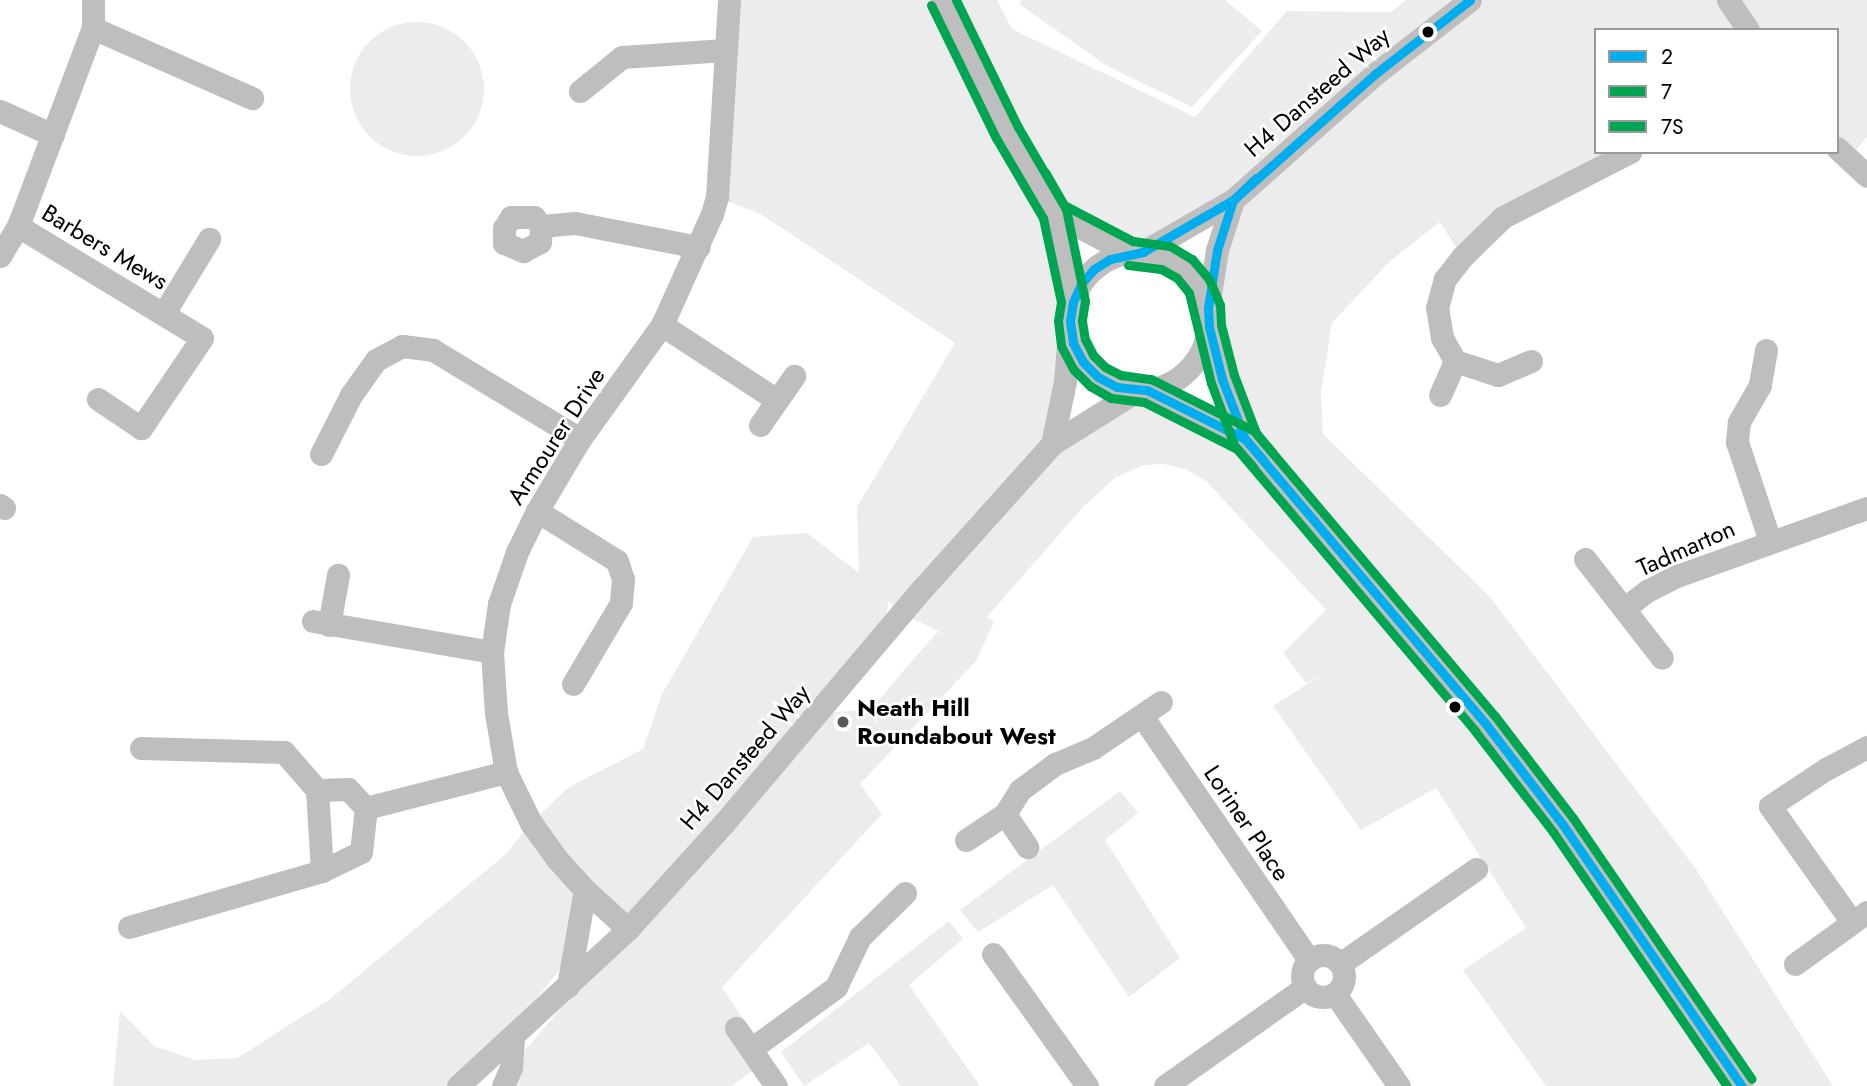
<!DOCTYPE html>
<html>
<head>
<meta charset="utf-8">
<style>
	body { margin:0 }
	#map { position:relative; width:1867px; height:1086px; overflow:hidden; background:#fff; font-family:Jost,sans-serif }
	div>[style] { position:absolute }
	[style*='--x'] { left:calc(var(--x)*1px); top:calc(var(--y)*1px); width:calc(var(--w)*1px); rotate:calc(var(--a)*1deg) }
	.green>* { inset:0; background:#ececec }
	.round { border-radius:50% }
	.minor>* { height:23px; margin:-11.5px; padding:0 11.5px; transform-origin:11.5px; border-radius:11.5px; background:#bebebe }
	.minor>.ring { margin:-11.5px; padding:0; box-sizing:content-box; background:none; border:23px solid #bebebe; border-radius:50% }
	.bus-1>* { height:9px; margin:-4.5px; padding:0 4.5px; transform-origin:4.5px; border-radius:4.5px; background:#00adef }
	.bus-2>* { height:9px; margin:-4.5px; padding:0 4.5px; transform-origin:4.5px; border-radius:4.5px; background:#00a551 }
	.bus-3>* { height:9px; margin:-4.5px; padding:0 4.5px; transform-origin:4.5px; border-radius:4.5px; background:#00a551 }
	.dots>* { width:19px; height:19px; translate:-50% -50%; box-sizing:border-box; border:4px solid #fff; border-radius:50% }
	span { translate:-50% -50%; white-space:nowrap; text-align:center; line-height:1.15; -webkit-text-stroke:5px #fff; paint-order:stroke }
	.street-label { font-size:24px; color:#000 }
	.poi-label { font-size:24px; color:#000; font-weight:700 }
	.left { translate:0 -50%; text-align:left }
	.legend { position:absolute; left:1594px; top:28px; width:245px; height:126px; box-sizing:border-box; background:#fff; border:2px solid #999; margin:0; padding:9px 12px; list-style:none; font-size:21px; color:#000 }
	.legend li { display:flex; align-items:center; gap:14px; height:35px }
	.legend b { width:35px; border:2px solid #999 }
</style>
</head>
<body>
<div id="map">
	<div class="green">
		<div style="clip-path:polygon(evenodd,729px 0,997px 0,1012px 29px,1195px 117px,1287px 11px,1391px 12px,1406px 0,1867px 0,1867px 137px,1848px 160px,1837px 148px,1837px 30px,1596px 30px,1596px 152px,1623px 152px,1462px 257px,1440px 222px,1390px 261px,1332px 323px,1321px 392px,1323px 434px,1490px 597px,1696px 869px,1833px 1086px,1546px 1086px,1463px 970px,1526px 928px,1436px 788px,1361px 830px,1273px 706px,1321px 675px,1306px 683px,1283px 653px,1326px 610px,1207px 482px,1186px 469px,1163px 464px,1144px 465px,1116px 477px,1084px 506px,987px 617px,994px 622px,976px 661px,860px 784px,882px 814px,722px 987px,755px 1037px,758px 1067px,732px 1086px,503px 1086px,511px 1067px,628px 929px,585px 890px,571px 955px,528px 1010px,457px 1086px,113px 1086px,120px 1011px,154px 1046px,195px 1060px,237px 1058px,330px 999px,506px 854px,531px 823px,569px 787px,643px 749px,662px 694px,753px 537px,807px 533px,859px 573px,857px 507px,955px 343px,762px 215px,717px 197px,729px 0,1233px 201px,1209px 327px,1244px 438px,1138px 390px,1052px 443px,1065px 381px,1073px 302px,1055px 215px,1143px 252px,1233px 201px,729px 0,888px 601px,901px 613px,938px 631px,945px 636px,937px 632px,871px 709px,817px 714px,885px 633px,888px 601px)"></div>
		<div style="clip-path:polygon(1022px 0,1225px 0,1262px 31px,1192px 107px,1107px 66px,1019px 4px)"></div>
		<div class="round" style="left:350px;top:22px;width:134px;height:134px"></div>
		<div style="clip-path:polygon(1120px 791px,1138px 813px,1105px 840px,1180px 958px,1129px 997px,1053px 885px,978px 932px,960px 910px)"></div>
		<div style="clip-path:polygon(949px 921px,963px 939px,909px 985px,980px 1086px,901px 1086px,869px 1043px,804px 1086px,781px 1052px)"></div>
	</div>
	<div class="minor">
		<div style="--x:942;--y:0;--w:148;--a:64"></div>
		<div style="--x:1007;--y:133;--w:94;--a:59.3"></div>
		<div style="--x:1055;--y:214;--w:90;--a:78.4"></div>
		<div style="--x:1728;--y:0;--w:36;--a:56"></div>
		<div style="--x:93;--y:28;--w:174;--a:23.8"></div>
		<div style="--x:580;--y:91;--w:54;--a:-39"></div>
		<div style="--x:622;--y:57;--w:103;--a:-3.9"></div>
		<div style="--x:0;--y:111;--w:58;--a:24.4"></div>
		<div style="--x:1837;--y:148;--w:41;--a:43"></div>
		<div style="--x:1055;--y:214;--w:84;--a:27.8"></div>
		<div style="--x:18;--y:226;--w:215;--a:31.3"></div>
		<div style="--x:202;--y:338;--w:109;--a:124.1"></div>
		<div style="--x:141;--y:428;--w:52;--a:-146"></div>
		<div style="--x:541;--y:226;--w:11;--a:-128"></div>
		<div style="--x:534;--y:217;--w:23;--a:180"></div>
		<div style="--x:511;--y:217;--w:13;--a:122"></div>
		<div style="--x:504;--y:228;--w:15;--a:90"></div>
		<div style="--x:504;--y:243;--w:21;--a:23"></div>
		<div style="--x:523;--y:251;--w:19;--a:-28"></div>
		<div style="--x:540;--y:242;--w:16;--a:-86"></div>
		<div style="--x:541;--y:226;--w:34;--a:-5"></div>
		<div style="--x:575;--y:223;--w:126;--a:11"></div>
		<div style="--x:1143;--y:252;--w:104;--a:-30"></div>
		<div style="--x:1233;--y:200;--w:190;--a:-41.6"></div>
		<div style="--x:1375;--y:74;--w:120;--a:-37.9"></div>
		<div class="ring" style="left:1070px;top:252px;width:115px;height:115px"></div>
		<div style="--x:0;--y:256;--w:35;--a:-59"></div>
		<div style="--x:18;--y:226;--w:212;--a:-69.3"></div>
		<div style="--x:93;--y:28;--w:28;--a:-90"></div>
		<div style="--x:1208;--y:308;--w:59;--a:-81.2"></div>
		<div style="--x:1217;--y:250;--w:52;--a:-72.3"></div>
		<div style="--x:164;--y:313;--w:87;--a:-58.7"></div>
		<div style="--x:662;--y:325;--w:137;--a:33.1"></div>
		<div style="--x:1209;--y:327;--w:54;--a:76"></div>
		<div style="--x:1222;--y:379;--w:64;--a:69"></div>
		<div style="--x:1245;--y:439;--w:372;--a:49.8"></div>
		<div style="--x:1485;--y:723;--w:128;--a:52.6"></div>
		<div style="--x:1563;--y:825;--w:316;--a:55.6"></div>
		<div style="--x:1766;--y:350;--w:36;--a:100"></div>
		<div style="--x:1760;--y:385;--w:43;--a:119.6"></div>
		<div style="--x:1739;--y:422;--w:20;--a:96"></div>
		<div style="--x:1737;--y:442;--w:104;--a:71.6"></div>
		<div style="--x:1531;--y:361;--w:36;--a:157"></div>
		<div style="--x:1498;--y:375;--w:45;--a:-162"></div>
		<div style="--x:1455;--y:361;--w:26;--a:-119"></div>
		<div style="--x:1442;--y:338;--w:30;--a:-99"></div>
		<div style="--x:1437;--y:308;--w:30;--a:-75"></div>
		<div style="--x:1445;--y:279;--w:28;--a:-52"></div>
		<div style="--x:1462;--y:257;--w:57;--a:-44.3"></div>
		<div style="--x:1503;--y:217;--w:143;--a:-27.1"></div>
		<div style="--x:1147;--y:390;--w:110;--a:26.6"></div>
		<div style="--x:1440;--y:395;--w:37;--a:-66"></div>
		<div style="--x:760;--y:425;--w:60;--a:-55.2"></div>
		<div style="--x:1052;--y:444;--w:64;--a:-78.3"></div>
		<div style="--x:1065;--y:381;--w:48;--a:-85.2"></div>
		<div style="--x:321;--y:454;--w:66;--a:-63"></div>
		<div style="--x:351;--y:395;--w:43;--a:-54.5"></div>
		<div style="--x:376;--y:360;--w:30;--a:-28"></div>
		<div style="--x:402;--y:346;--w:31;--a:7"></div>
		<div style="--x:433;--y:350;--w:172;--a:31.2"></div>
		<div style="--x:0;--y:505;--w:5;--a:37"></div>
		<div style="--x:537;--y:511;--w:94;--a:32"></div>
		<div style="--x:617;--y:561;--w:19;--a:72"></div>
		<div style="--x:623;--y:579;--w:24;--a:95"></div>
		<div style="--x:621;--y:603;--w:94;--a:120.7"></div>
		<div style="--x:1585;--y:559;--w:125;--a:52.1"></div>
		<div style="--x:1625;--y:608;--w:28;--a:-38"></div>
		<div style="--x:1647;--y:591;--w:34;--a:-27"></div>
		<div style="--x:1677;--y:576;--w:202;--a:-19.7"></div>
		<div style="--x:313;--y:621;--w:182;--a:9.8"></div>
		<div style="--x:329;--y:625;--w:51;--a:-79.8"></div>
		<div style="--x:1142;--y:716;--w:296;--a:55.6"></div>
		<div style="--x:141;--y:748;--w:143;--a:1.6"></div>
		<div style="--x:284;--y:752;--w:50;--a:49"></div>
		<div style="--x:317;--y:790;--w:31;--a:-2"></div>
		<div style="--x:348;--y:789;--w:26;--a:47"></div>
		<div style="--x:317;--y:790;--w:81;--a:86.5"></div>
		<div style="--x:1005;--y:814;--w:40;--a:56"></div>
		<div style="--x:966;--y:840;--w:47;--a:-33.7"></div>
		<div style="--x:1005;--y:814;--w:28;--a:-58"></div>
		<div style="--x:1020;--y:790;--w:44;--a:-36.6"></div>
		<div style="--x:1055;--y:764;--w:41;--a:-22.8"></div>
		<div style="--x:1093;--y:748;--w:82;--a:-34.1"></div>
		<div style="--x:1852;--y:922;--w:142;--a:-125.3"></div>
		<div style="--x:1770;--y:806;--w:67;--a:-33.5"></div>
		<div style="--x:1826;--y:769;--w:47;--a:-28.2"></div>
		<div style="--x:129;--y:927;--w:201;--a:-16.2"></div>
		<div style="--x:322;--y:871;--w:43;--a:-26"></div>
		<div style="--x:361;--y:852;--w:44;--a:-83.5"></div>
		<div style="--x:366;--y:808;--w:145;--a:-14.4"></div>
		<div style="--x:628;--y:929;--w:58;--a:-137.8"></div>
		<div style="--x:585;--y:890;--w:42;--a:-132.1"></div>
		<div style="--x:557;--y:859;--w:44;--a:-125.8"></div>
		<div style="--x:531;--y:823;--w:57;--a:-116.1"></div>
		<div style="--x:506;--y:772;--w:60;--a:-99.6"></div>
		<div style="--x:496;--y:713;--w:61;--a:-93.8"></div>
		<div style="--x:492;--y:652;--w:49;--a:-81.7"></div>
		<div style="--x:499;--y:604;--w:55;--a:-70.9"></div>
		<div style="--x:517;--y:552;--w:46;--a:-64"></div>
		<div style="--x:537;--y:511;--w:84;--a:-59.2"></div>
		<div style="--x:580;--y:439;--w:140;--a:-54.3"></div>
		<div style="--x:662;--y:325;--w:122;--a:-65.8"></div>
		<div style="--x:712;--y:214;--w:18;--a:-74"></div>
		<div style="--x:717;--y:197;--w:197;--a:-86.5"></div>
		<div style="--x:993;--y:954;--w:162;--a:54.5"></div>
		<div class="ring" style="left:1302px;top:955px;width:19px;height:19px"></div>
		<div style="--x:1340;--y:964;--w:166;--a:-34.9"></div>
		<div style="--x:1795;--y:964;--w:89;--a:-35.8"></div>
		<div style="--x:568;--y:986;--w:97;--a:-80"></div>
		<div style="--x:1335;--y:994;--w:112;--a:55.2"></div>
		<div style="--x:736;--y:1028;--w:70;--a:55.4"></div>
		<div style="--x:751;--y:1049;--w:105;--a:-36.1"></div>
		<div style="--x:836;--y:987;--w:55;--a:-64.4"></div>
		<div style="--x:860;--y:937;--w:63;--a:-44.4"></div>
		<div style="--x:458;--y:1086;--w:231;--a:-42.7"></div>
		<div style="--x:628;--y:929;--w:143;--a:-47.8"></div>
		<div style="--x:724;--y:823;--w:307;--a:-49.8"></div>
		<div style="--x:922;--y:589;--w:195;--a:-48.1"></div>
		<div style="--x:1052;--y:444;--w:102;--a:-32.1"></div>
		<div style="--x:503;--y:1086;--w:21;--a:-67"></div>
		<div style="--x:511;--y:1067;--w:31;--a:-86"></div>
		<div style="--x:1165;--y:1086;--w:170;--a:-35.2"></div>
	</div>
	<div class="bus-1">
		<div style="--x:1470;--y:0;--w:120;--a:142.1"></div>
		<div style="--x:1375;--y:74;--w:190;--a:138.4"></div>
		<div style="--x:1233;--y:200;--w:104;--a:150"></div>
		<div style="--x:1143;--y:252;--w:34;--a:168"></div>
		<div style="--x:1110;--y:259;--w:19;--a:148"></div>
		<div style="--x:1094;--y:269;--w:20;--a:131"></div>
		<div style="--x:1081;--y:284;--w:20;--a:114"></div>
		<div style="--x:1073;--y:302;--w:19;--a:99"></div>
		<div style="--x:1070;--y:321;--w:22;--a:82"></div>
		<div style="--x:1073;--y:343;--w:21;--a:62"></div>
		<div style="--x:1083;--y:362;--w:21;--a:45"></div>
		<div style="--x:1098;--y:377;--w:21;--a:28"></div>
		<div style="--x:1117;--y:387;--w:30;--a:6"></div>
		<div style="--x:1147;--y:390;--w:110;--a:26.6"></div>
		<div style="--x:1245;--y:439;--w:372;--a:49.8"></div>
		<div style="--x:1485;--y:723;--w:128;--a:52.6"></div>
		<div style="--x:1563;--y:825;--w:316;--a:55.6"></div>
		<div style="--x:1256;--y:178;--w:32;--a:136"></div>
		<div style="--x:1233;--y:200;--w:52;--a:107.7"></div>
		<div style="--x:1217;--y:250;--w:59;--a:98.8"></div>
		<div style="--x:1208;--y:308;--w:19;--a:87"></div>
		<div style="--x:1209;--y:327;--w:54;--a:76"></div>
		<div style="--x:1222;--y:379;--w:64;--a:69"></div>
		<div style="--x:1245;--y:439;--w:28;--a:49"></div>
	</div>
	<div class="bus-2">
		<div style="--x:931;--y:5;--w:148;--a:64"></div>
		<div style="--x:996;--y:138;--w:93;--a:59.6"></div>
		<div style="--x:1043;--y:218;--w:86;--a:77.9"></div>
		<div style="--x:1061;--y:302;--w:19;--a:99"></div>
		<div style="--x:1058;--y:321;--w:25;--a:83"></div>
		<div style="--x:1061;--y:346;--w:27;--a:62"></div>
		<div style="--x:1074;--y:370;--w:23;--a:45"></div>
		<div style="--x:1090;--y:386;--w:24;--a:30"></div>
		<div style="--x:1111;--y:398;--w:33;--a:7"></div>
		<div style="--x:1144;--y:402;--w:104;--a:26.8"></div>
		<div style="--x:1237;--y:449;--w:369;--a:49.8"></div>
		<div style="--x:1475;--y:731;--w:128;--a:52.3"></div>
		<div style="--x:1553;--y:832;--w:308;--a:55.6"></div>
		<div style="--x:1128;--y:265;--w:33;--a:7"></div>
		<div style="--x:1161;--y:269;--w:18;--a:29"></div>
		<div style="--x:1177;--y:278;--w:19;--a:51"></div>
		<div style="--x:1189;--y:293;--w:93;--a:76.3"></div>
		<div style="--x:1211;--y:383;--w:66;--a:69.6"></div>
		<div style="--x:1234;--y:445;--w:30;--a:49"></div>
	</div>
	<div class="bus-3">
		<div style="--x:956;--y:0;--w:141;--a:64"></div>
		<div style="--x:1018;--y:127;--w:95;--a:59.7"></div>
		<div style="--x:1066;--y:209;--w:94;--a:78.3"></div>
		<div style="--x:1085;--y:301;--w:20;--a:99"></div>
		<div style="--x:1082;--y:321;--w:18;--a:81"></div>
		<div style="--x:1085;--y:339;--w:18;--a:63"></div>
		<div style="--x:1093;--y:355;--w:17;--a:45"></div>
		<div style="--x:1105;--y:367;--w:18;--a:27"></div>
		<div style="--x:1121;--y:375;--w:30;--a:8"></div>
		<div style="--x:1151;--y:379;--w:115;--a:26.8"></div>
		<div style="--x:1254;--y:431;--w:373;--a:49.8"></div>
		<div style="--x:1495;--y:716;--w:128;--a:52.6"></div>
		<div style="--x:1573;--y:818;--w:316;--a:55.6"></div>
		<div style="--x:1045;--y:172;--w:38;--a:60"></div>
		<div style="--x:1064;--y:205;--w:78;--a:27.6"></div>
		<div style="--x:1133;--y:241;--w:37;--a:8"></div>
		<div style="--x:1170;--y:246;--w:26;--a:31"></div>
		<div style="--x:1192;--y:259;--w:26;--a:50"></div>
		<div style="--x:1209;--y:279;--w:28;--a:67"></div>
		<div style="--x:1220;--y:305;--w:20;--a:87"></div>
		<div style="--x:1221;--y:325;--w:52;--a:75.4"></div>
		<div style="--x:1234;--y:375;--w:62;--a:69.2"></div>
		<div style="--x:1256;--y:433;--w:25;--a:50"></div>
	</div>
	<div class="dots">
		<div style="left:1428px;top:32px;background:#000"></div>
		<div style="left:1455px;top:707px;background:#000"></div>
		<div style="left:843px;top:722px;background:#595959"></div>
	</div>
	<div class="street-label">
		<span style="left:1317px;top:92px;rotate:-41deg">H4 Dansteed Way</span>
		<span style="left:105px;top:247px;rotate:31deg">Barbers Mews</span>
		<span style="left:556px;top:436px;rotate:-57deg">Armourer Drive</span>
		<span style="left:1686px;top:548px;rotate:-24deg">Tadmarton</span>
		<span style="left:745px;top:757px;rotate:-49deg">H4 Dansteed Way</span>
		<span style="left:1247px;top:823px;rotate:56deg">Loriner Place</span>
	</div>
	<div class="poi-label">
		<span class="left" style="left:857px;top:722px">Neath Hill<br>Roundabout West</span>
	</div>
	<ul class="legend">
	<li><b style="height:9px;background:#00adef"></b>2</li>
	<li><b style="height:9px;background:#00a551"></b>7</li>
	<li><b style="height:9px;background:#00a551"></b>7S</li>
	</ul>
</div>
</body>
</html>
